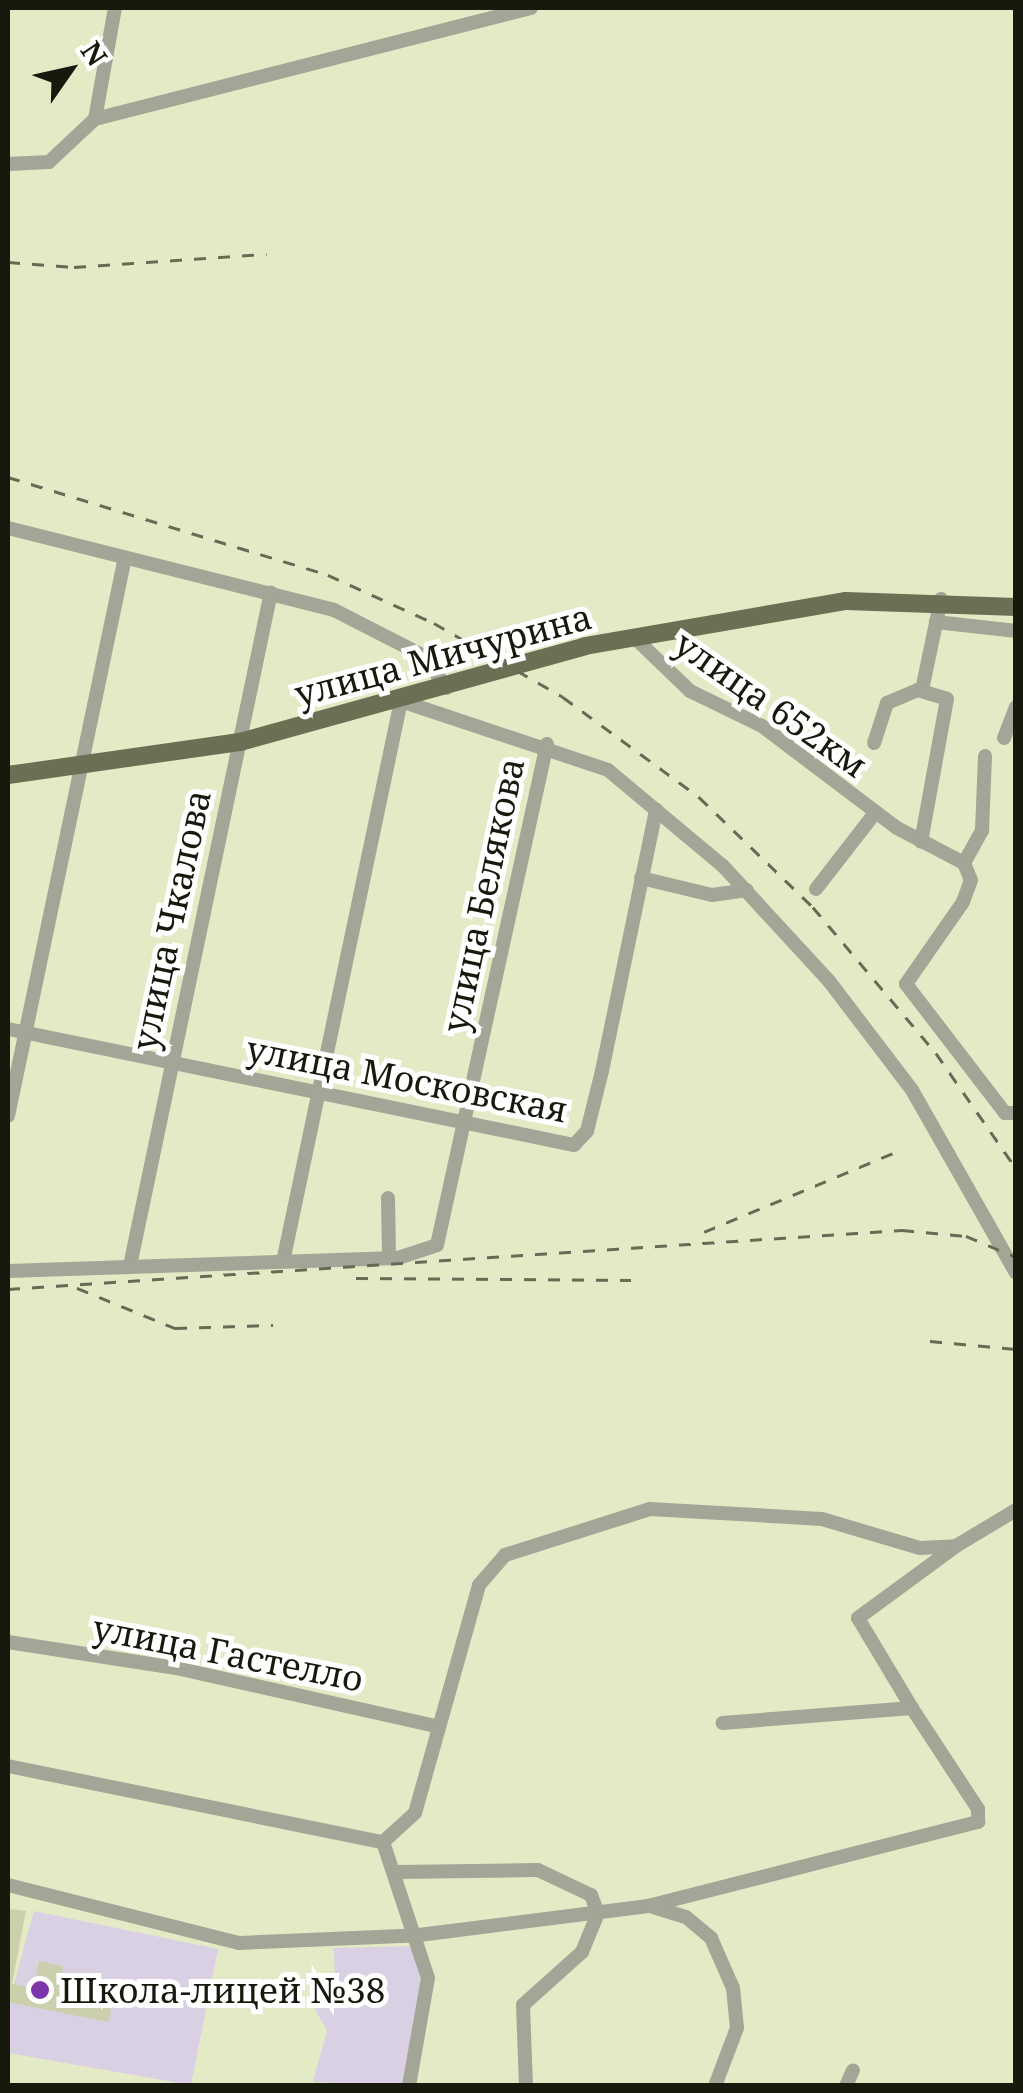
<!DOCTYPE html>
<html>
<head>
<meta charset="utf-8">
<style>
	body { margin:0 }
	#map { position:relative; width:1023px; height:2093px; overflow:hidden; background:#e5eac6; font-family:"Noto Serif",serif }
	div>[style] { position:absolute }
	[style*='--x'] { left:calc(var(--x)*1px); top:calc(var(--y)*1px); width:calc(var(--w)*1px); rotate:calc(var(--a)*1deg) }
	.green>* { inset:0; background:#dad0e3 }
	.building>* { inset:0; background:#cbcfac }
	.minor>* { height:14px; margin:-7px; padding:0 7px; transform-origin:7px; border-radius:7px; background:#a3a596 }
	.major>* { height:18px; margin:-9px; padding:0 9px; transform-origin:9px; border-radius:9px; background:#6c6f54 }
	.rail>* { height:2.5px; margin-top:-1.25px; transform-origin:0; background:repeating-linear-gradient(90deg,#676a54 0 12px,transparent 0 24px) }
	.dots>* { width:28px; height:28px; translate:-50% -50%; box-sizing:border-box; border:5px solid #fff; border-radius:50% }
	span { translate:-50% -50%; white-space:nowrap; text-align:center; line-height:1.15; -webkit-text-stroke:10px #fff; paint-order:stroke }
	.street-label { font-size:35px; color:#17190c }
	.poi-label { font-size:35px; color:#17190c }
	.left { translate:0 -50%; text-align:left }
	.frame { position:absolute; inset:0; border:10px solid #17190c; pointer-events:none }
	.north { position:absolute; left:20px; top:20px; width:100px; height:100px; -webkit-text-stroke:8px #fff; paint-order:stroke; rotate:56deg; font-size:28px; font-weight:700; line-height:40px; text-align:center; color:#17190c }
	.north::after { content:''; display:block; margin:auto; width:35px; height:45px; background:#17190c; clip-path:polygon(50% 0,100% 100%,50% 72%,0 100%) }
</style>
</head>
<body>
<div id="map">
	<div class="green">
		<div style="clip-path:polygon(34px 1911px,218px 1949px,191px 2085px,8px 2053px,8px 2006px)"></div>
		<div style="clip-path:polygon(417px 1946px,423px 2011px,405px 2085px,313px 2082px,327px 2030px,315px 2010px,335px 1990px,334px 1948px)"></div>
	</div>
	<div class="building">
		<div style="clip-path:polygon(8px 1909px,26px 1911px,12px 1984px,34px 1988px,39px 1961px,63px 1966px,58px 1992px,112px 2003px,108px 2022px,8px 2002px)"></div>
	</div>
	<div class="minor">
		<div style="--x:95;--y:119;--w:113;--a:-79.8"></div>
		<div style="--x:8;--y:164;--w:41;--a:-2.8"></div>
		<div style="--x:49;--y:162;--w:63;--a:-43.1"></div>
		<div style="--x:95;--y:119;--w:450;--a:-14.3"></div>
		<div style="--x:8;--y:528;--w:336;--a:14.1"></div>
		<div style="--x:334;--y:610;--w:101;--a:27.1"></div>
		<div style="--x:424;--y:656;--w:39;--a:55"></div>
		<div style="--x:936;--y:622;--w:81;--a:6.4"></div>
		<div style="--x:637;--y:640;--w:74;--a:43.9"></div>
		<div style="--x:690;--y:691;--w:80;--a:25.9"></div>
		<div style="--x:762;--y:726;--w:169;--a:37.1"></div>
		<div style="--x:897;--y:828;--w:76;--a:27.6"></div>
		<div style="--x:964;--y:863;--w:37;--a:-61"></div>
		<div style="--x:982;--y:831;--w:75;--a:-87.7"></div>
		<div style="--x:922;--y:690;--w:93;--a:-78.2"></div>
		<div style="--x:1004;--y:738;--w:33;--a:-69"></div>
		<div style="--x:874;--y:743;--w:42;--a:-72"></div>
		<div style="--x:887;--y:703;--w:34;--a:-23"></div>
		<div style="--x:918;--y:690;--w:30;--a:17"></div>
		<div style="--x:947;--y:699;--w:145;--a:100.3"></div>
		<div style="--x:964;--y:863;--w:18;--a:68"></div>
		<div style="--x:971;--y:880;--w:23;--a:110"></div>
		<div style="--x:963;--y:902;--w:100;--a:124.8"></div>
		<div style="--x:906;--y:984;--w:163;--a:52.5"></div>
		<div style="--x:1005;--y:1113;--w:11;--a:0"></div>
		<div style="--x:641;--y:878;--w:73;--a:13.5"></div>
		<div style="--x:712;--y:895;--w:35;--a:-8"></div>
		<div style="--x:816;--y:889;--w:96;--a:-52.2"></div>
		<div style="--x:8;--y:1029;--w:578;--a:11.58"></div>
		<div style="--x:574;--y:1145;--w:19;--a:-47"></div>
		<div style="--x:587;--y:1131;--w:62;--a:-76"></div>
		<div style="--x:602;--y:1071;--w:267;--a:-78.3"></div>
		<div style="--x:8;--y:1116;--w:566;--a:-78.17"></div>
		<div style="--x:388;--y:1198;--w:60;--a:89"></div>
		<div style="--x:284;--y:1257;--w:568;--a:-78.12"></div>
		<div style="--x:401;--y:701;--w:218;--a:18.4"></div>
		<div style="--x:608;--y:770;--w:150;--a:39.9"></div>
		<div style="--x:723;--y:866;--w:156;--a:47.3"></div>
		<div style="--x:829;--y:981;--w:137;--a:52.7"></div>
		<div style="--x:912;--y:1090;--w:210;--a:60.4"></div>
		<div style="--x:131;--y:1261;--w:683;--a:-78.18"></div>
		<div style="--x:8;--y:1271;--w:390;--a:-1.9"></div>
		<div style="--x:398;--y:1258;--w:41;--a:-18.4"></div>
		<div style="--x:437;--y:1245;--w:513;--a:-77.62"></div>
		<div style="--x:8;--y:1642;--w:170;--a:8.8"></div>
		<div style="--x:176;--y:1668;--w:266;--a:12.6"></div>
		<div style="--x:912;--y:1708;--w:105;--a:-121"></div>
		<div style="--x:858;--y:1618;--w:122;--a:-36.3"></div>
		<div style="--x:8;--y:1766;--w:383;--a:11.5"></div>
		<div style="--x:383;--y:1842;--w:43;--a:-42.2"></div>
		<div style="--x:415;--y:1813;--w:237;--a:-74.3"></div>
		<div style="--x:479;--y:1585;--w:40;--a:-49"></div>
		<div style="--x:505;--y:1555;--w:152;--a:-17.6"></div>
		<div style="--x:650;--y:1509;--w:172;--a:3.3"></div>
		<div style="--x:822;--y:1519;--w:102;--a:16.5"></div>
		<div style="--x:920;--y:1548;--w:36;--a:-3"></div>
		<div style="--x:956;--y:1546;--w:70;--a:-31"></div>
		<div style="--x:383;--y:1842;--w:143;--a:71.7"></div>
		<div style="--x:428;--y:1978;--w:110;--a:100"></div>
		<div style="--x:396;--y:1872;--w:142;--a:-0.8"></div>
		<div style="--x:538;--y:1870;--w:59;--a:25.3"></div>
		<div style="--x:591;--y:1895;--w:19;--a:69"></div>
		<div style="--x:598;--y:1913;--w:42;--a:112.3"></div>
		<div style="--x:582;--y:1952;--w:79;--a:138.1"></div>
		<div style="--x:523;--y:2005;--w:81;--a:87.9"></div>
		<div style="--x:8;--y:1885;--w:238;--a:14.1"></div>
		<div style="--x:239;--y:1943;--w:180;--a:-2.5"></div>
		<div style="--x:419;--y:1935;--w:231;--a:-7.2"></div>
		<div style="--x:648;--y:1906;--w:341;--a:-14.3"></div>
		<div style="--x:978;--y:1822;--w:13;--a:-90"></div>
		<div style="--x:978;--y:1809;--w:121;--a:-123.2"></div>
		<div style="--x:912;--y:1708;--w:190;--a:175.5"></div>
		<div style="--x:653;--y:1907;--w:34;--a:17"></div>
		<div style="--x:686;--y:1917;--w:33;--a:40"></div>
		<div style="--x:711;--y:1938;--w:55;--a:66.3"></div>
		<div style="--x:733;--y:1988;--w:40;--a:84.3"></div>
		<div style="--x:737;--y:2028;--w:62;--a:110.8"></div>
		<div style="--x:846;--y:2086;--w:17;--a:-66"></div>
	</div>
	<div class="major">
		<div style="--x:8;--y:775;--w:234;--a:-8.1"></div>
		<div style="--x:240;--y:742;--w:358;--a:-15.5"></div>
		<div style="--x:585;--y:646;--w:265;--a:-9.8"></div>
		<div style="--x:846;--y:601;--w:170;--a:2"></div>
	</div>
	<div class="rail">
		<div style="--x:8;--y:262;--w:66;--a:4.3"></div>
		<div style="--x:74;--y:267;--w:193;--a:-3.9"></div>
		<div style="--x:8;--y:477;--w:335;--a:17"></div>
		<div style="--x:328;--y:575;--w:116;--a:24.4"></div>
		<div style="--x:434;--y:623;--w:149;--a:29.8"></div>
		<div style="--x:563;--y:697;--w:169;--a:36.3"></div>
		<div style="--x:699;--y:797;--w:158;--a:44"></div>
		<div style="--x:813;--y:907;--w:191;--a:49.9"></div>
		<div style="--x:936;--y:1053;--w:140;--a:55.2"></div>
		<div style="--x:704;--y:1232;--w:215;--a:-22.7"></div>
		<div style="--x:356;--y:1278;--w:275;--a:0.4"></div>
		<div style="--x:77;--y:1288;--w:106;--a:22.2"></div>
		<div style="--x:175;--y:1328;--w:98;--a:-1.8"></div>
		<div style="--x:8;--y:1289;--w:896;--a:-3.78"></div>
		<div style="--x:902;--y:1230;--w:64;--a:5.4"></div>
		<div style="--x:966;--y:1236;--w:54;--a:22.8"></div>
		<div style="--x:930;--y:1341;--w:86;--a:5.3"></div>
	</div>
	<div class="dots">
		<div style="left:40px;top:1990px;background:#7d36a9"></div>
	</div>
	<div class="street-label">
		<span style="left:443px;top:655px;rotate:-15deg">улица Мичурина</span>
		<span style="left:771px;top:704px;rotate:35deg">улица 652км</span>
		<span style="left:483px;top:895px;rotate:-78deg">улица Белякова</span>
		<span style="left:171px;top:920px;rotate:-78deg">улица Чкалова</span>
		<span style="left:407px;top:1079px;rotate:11deg">улица Московская</span>
		<span style="left:228px;top:1653px;rotate:11deg">улица Гастелло</span>
	</div>
	<div class="poi-label">
		<span class="left" style="left:60px;top:1990px">Школа-лицей №38</span>
	</div>
	<div class="frame"></div>
	<div class="north">N</div>
</div>
</body>
</html>
